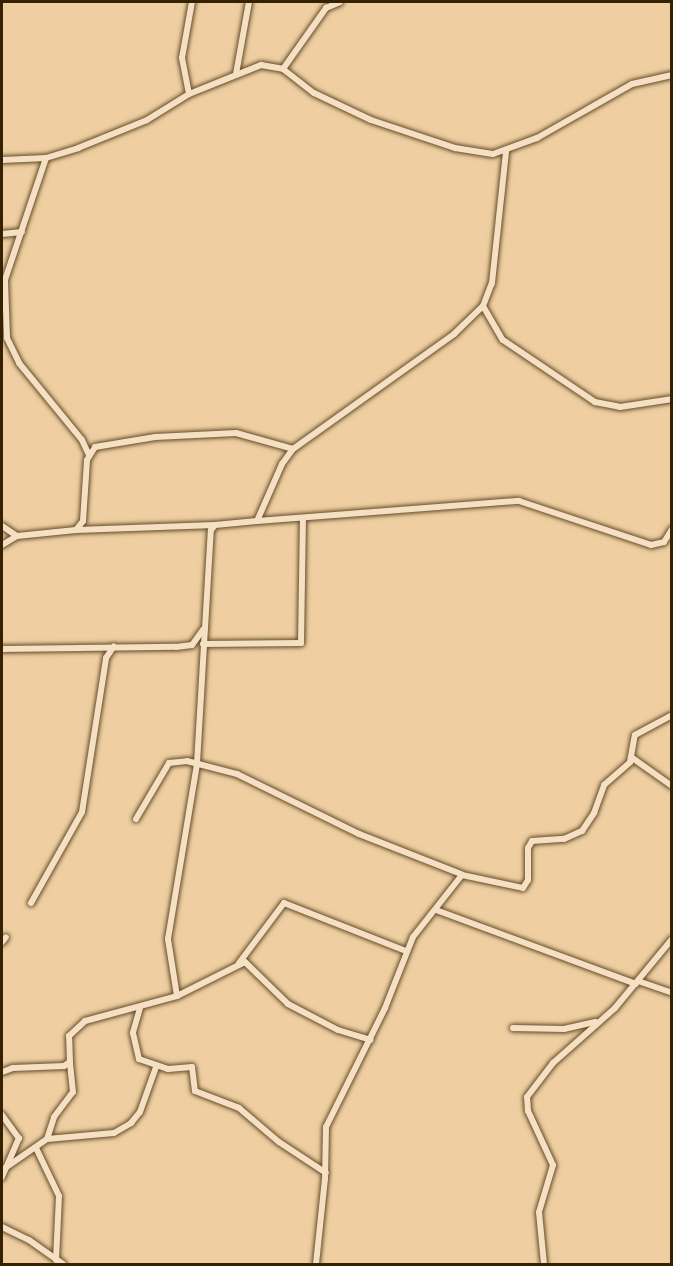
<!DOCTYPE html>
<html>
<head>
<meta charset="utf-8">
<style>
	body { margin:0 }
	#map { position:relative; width:673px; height:1266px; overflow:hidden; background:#efcfa2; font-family:"EB Garamond",serif }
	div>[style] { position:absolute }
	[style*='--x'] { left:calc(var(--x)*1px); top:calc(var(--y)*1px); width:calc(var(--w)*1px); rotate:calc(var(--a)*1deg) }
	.roads { filter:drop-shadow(0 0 2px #644d29) drop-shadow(0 0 2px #644d29) }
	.minor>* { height:6px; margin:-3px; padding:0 3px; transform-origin:3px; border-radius:3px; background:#f5e0c3 }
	span { translate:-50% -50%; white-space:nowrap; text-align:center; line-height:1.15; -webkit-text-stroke:5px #f5e0c3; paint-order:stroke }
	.frame { position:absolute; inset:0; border:3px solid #362201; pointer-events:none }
</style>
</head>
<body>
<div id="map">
	<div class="roads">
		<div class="minor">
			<div style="--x:283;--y:69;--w:75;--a:-54.8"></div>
			<div style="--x:326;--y:8;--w:15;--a:-23"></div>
			<div style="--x:236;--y:74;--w:73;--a:-79.8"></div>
			<div style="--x:189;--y:94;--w:37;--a:-101"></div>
			<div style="--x:182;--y:58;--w:57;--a:-79.9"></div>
			<div style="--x:46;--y:158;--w:129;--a:108.6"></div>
			<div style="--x:5;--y:280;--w:58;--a:88"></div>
			<div style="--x:7;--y:338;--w:28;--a:64"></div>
			<div style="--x:19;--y:363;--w:99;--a:50.7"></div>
			<div style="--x:82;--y:440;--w:17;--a:65"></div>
			<div style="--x:2;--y:160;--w:44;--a:-2.6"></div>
			<div style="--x:46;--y:158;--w:34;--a:-17"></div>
			<div style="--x:78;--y:148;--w:74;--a:-22.1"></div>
			<div style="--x:147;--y:120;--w:49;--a:-31.8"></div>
			<div style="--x:189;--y:94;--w:78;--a:-21.9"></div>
			<div style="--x:261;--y:65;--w:22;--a:10"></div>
			<div style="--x:283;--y:69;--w:39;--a:38"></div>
			<div style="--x:314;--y:93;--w:63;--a:25.3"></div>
			<div style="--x:371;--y:120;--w:89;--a:18.4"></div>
			<div style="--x:455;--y:148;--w:38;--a:9"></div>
			<div style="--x:493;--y:154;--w:47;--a:-20"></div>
			<div style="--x:537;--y:138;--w:109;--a:-29.6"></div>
			<div style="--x:632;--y:84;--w:41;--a:-12.7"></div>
			<div style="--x:2;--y:234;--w:20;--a:-6"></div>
			<div style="--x:483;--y:306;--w:39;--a:60"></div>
			<div style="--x:503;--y:340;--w:111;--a:34"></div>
			<div style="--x:595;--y:402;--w:25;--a:11"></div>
			<div style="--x:620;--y:407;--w:53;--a:-8.7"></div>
			<div style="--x:257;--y:521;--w:263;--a:-4.4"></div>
			<div style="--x:519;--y:501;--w:139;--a:18.4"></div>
			<div style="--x:651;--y:545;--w:13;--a:-13"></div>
			<div style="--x:664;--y:542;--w:15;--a:-58"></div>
			<div style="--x:2;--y:526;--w:18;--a:34"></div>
			<div style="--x:76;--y:530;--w:11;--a:-52"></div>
			<div style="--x:83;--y:521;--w:61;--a:-86.2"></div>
			<div style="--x:87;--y:460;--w:15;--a:-58"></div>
			<div style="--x:95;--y:447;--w:61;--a:-9.5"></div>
			<div style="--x:155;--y:437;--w:81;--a:-2.8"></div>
			<div style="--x:236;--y:433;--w:59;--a:15.7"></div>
			<div style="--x:2;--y:545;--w:17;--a:-31"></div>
			<div style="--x:17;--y:536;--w:59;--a:-5.8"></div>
			<div style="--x:76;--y:530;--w:139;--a:-2.1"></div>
			<div style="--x:203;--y:644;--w:98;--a:-0.6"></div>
			<div style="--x:301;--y:643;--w:124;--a:-89.1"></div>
			<div style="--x:2;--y:649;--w:174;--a:-0.7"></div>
			<div style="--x:176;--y:647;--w:16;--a:-7"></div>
			<div style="--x:192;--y:645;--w:19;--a:-54"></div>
			<div style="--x:631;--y:757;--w:50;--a:35.3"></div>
			<div style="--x:136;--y:819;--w:65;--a:-59.5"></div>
			<div style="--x:169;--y:763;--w:18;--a:-6"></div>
			<div style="--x:187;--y:761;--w:52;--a:14.6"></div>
			<div style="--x:237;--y:774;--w:136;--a:26.2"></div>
			<div style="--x:359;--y:834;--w:110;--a:21.4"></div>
			<div style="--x:31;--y:903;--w:104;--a:-60.7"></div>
			<div style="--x:82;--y:812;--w:156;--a:-81.1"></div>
			<div style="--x:106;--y:658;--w:14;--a:-56"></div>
			<div style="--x:436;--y:910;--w:213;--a:20.3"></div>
			<div style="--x:2;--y:942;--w:6;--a:-51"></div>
			<div style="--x:239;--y:963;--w:75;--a:-53.1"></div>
			<div style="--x:284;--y:903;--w:131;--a:21.5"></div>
			<div style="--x:638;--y:981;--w:36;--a:19"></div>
			<div style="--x:177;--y:996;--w:76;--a:-26.6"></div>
			<div style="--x:245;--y:962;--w:60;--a:44.3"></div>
			<div style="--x:288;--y:1004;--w:56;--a:27.5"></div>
			<div style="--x:338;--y:1030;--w:34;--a:17"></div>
			<div style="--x:140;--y:1008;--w:26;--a:106"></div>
			<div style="--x:133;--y:1033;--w:27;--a:77"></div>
			<div style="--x:139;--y:1059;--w:31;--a:19"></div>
			<div style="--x:168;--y:1069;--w:24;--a:-5"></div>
			<div style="--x:192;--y:1067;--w:24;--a:83"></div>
			<div style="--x:195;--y:1091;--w:47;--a:21.1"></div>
			<div style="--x:239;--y:1108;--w:52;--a:40.4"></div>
			<div style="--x:279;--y:1142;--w:56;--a:33.4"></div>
			<div style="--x:513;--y:1028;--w:51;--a:1.1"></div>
			<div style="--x:564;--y:1029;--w:32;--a:-13"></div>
			<div style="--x:2;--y:1072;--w:12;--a:-20"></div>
			<div style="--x:13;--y:1068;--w:51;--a:-2.2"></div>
			<div style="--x:64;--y:1066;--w:7;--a:-34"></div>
			<div style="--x:70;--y:1062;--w:26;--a:-92"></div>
			<div style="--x:69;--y:1036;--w:22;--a:-43"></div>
			<div style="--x:85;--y:1021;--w:95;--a:-15.2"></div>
			<div style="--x:177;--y:996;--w:58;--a:-99"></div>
			<div style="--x:168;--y:939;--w:178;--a:-80.6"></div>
			<div style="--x:197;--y:763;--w:233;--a:-86.6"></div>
			<div style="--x:211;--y:530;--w:6;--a:-51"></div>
			<div style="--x:215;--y:525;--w:42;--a:-5.4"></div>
			<div style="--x:257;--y:521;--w:62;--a:-66.3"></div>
			<div style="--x:282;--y:464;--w:19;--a:-54"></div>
			<div style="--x:293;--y:449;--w:198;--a:-35.5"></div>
			<div style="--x:454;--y:334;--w:40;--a:-44"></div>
			<div style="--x:483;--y:306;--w:25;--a:-69"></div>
			<div style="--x:492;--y:283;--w:133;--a:-83.9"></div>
			<div style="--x:2;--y:1115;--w:29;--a:54"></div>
			<div style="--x:19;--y:1138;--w:43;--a:113.6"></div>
			<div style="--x:47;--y:1139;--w:67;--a:-5.1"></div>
			<div style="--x:114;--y:1133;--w:20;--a:-30"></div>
			<div style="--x:131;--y:1123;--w:14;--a:-51"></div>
			<div style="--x:140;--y:1112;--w:48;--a:-70.4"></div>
			<div style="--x:37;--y:1150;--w:51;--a:64.4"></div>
			<div style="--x:59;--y:1196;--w:64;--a:92.7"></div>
			<div style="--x:5;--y:1168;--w:51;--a:-34.6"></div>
			<div style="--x:47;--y:1139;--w:23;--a:-72"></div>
			<div style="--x:54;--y:1117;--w:31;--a:-53"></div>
			<div style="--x:73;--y:1092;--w:30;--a:-96"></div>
			<div style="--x:2;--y:1227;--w:30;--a:26"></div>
			<div style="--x:29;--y:1240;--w:42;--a:35.2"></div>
			<div style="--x:316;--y:1264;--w:85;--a:-84"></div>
			<div style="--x:325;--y:1179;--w:52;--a:-88.9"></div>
			<div style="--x:326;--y:1127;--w:133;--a:-63.6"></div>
			<div style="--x:385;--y:1008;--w:76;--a:-68.5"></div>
			<div style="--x:413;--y:937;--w:79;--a:-51.7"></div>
			<div style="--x:462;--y:875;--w:62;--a:12"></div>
			<div style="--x:523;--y:888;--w:9;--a:-58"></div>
			<div style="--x:528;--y:880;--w:32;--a:-90"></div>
			<div style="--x:528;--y:848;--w:8;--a:-60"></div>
			<div style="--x:532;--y:841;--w:32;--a:-4"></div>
			<div style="--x:564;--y:839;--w:20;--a:-24"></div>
			<div style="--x:582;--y:831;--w:22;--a:-56"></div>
			<div style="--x:594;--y:813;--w:30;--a:-70"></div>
			<div style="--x:604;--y:785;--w:35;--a:-41"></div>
			<div style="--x:630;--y:762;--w:27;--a:-80"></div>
			<div style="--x:635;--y:735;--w:42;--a:-28.4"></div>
			<div style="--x:544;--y:1264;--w:52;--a:-95.5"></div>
			<div style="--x:539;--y:1212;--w:49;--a:-73.4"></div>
			<div style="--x:553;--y:1165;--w:60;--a:-114.8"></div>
			<div style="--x:528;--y:1111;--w:14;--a:-94"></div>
			<div style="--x:527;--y:1097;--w:43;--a:-52.6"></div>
			<div style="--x:553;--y:1063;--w:83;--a:-41.6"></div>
			<div style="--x:615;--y:1008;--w:89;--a:-50.4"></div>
		</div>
	</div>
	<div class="frame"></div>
</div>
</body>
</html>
